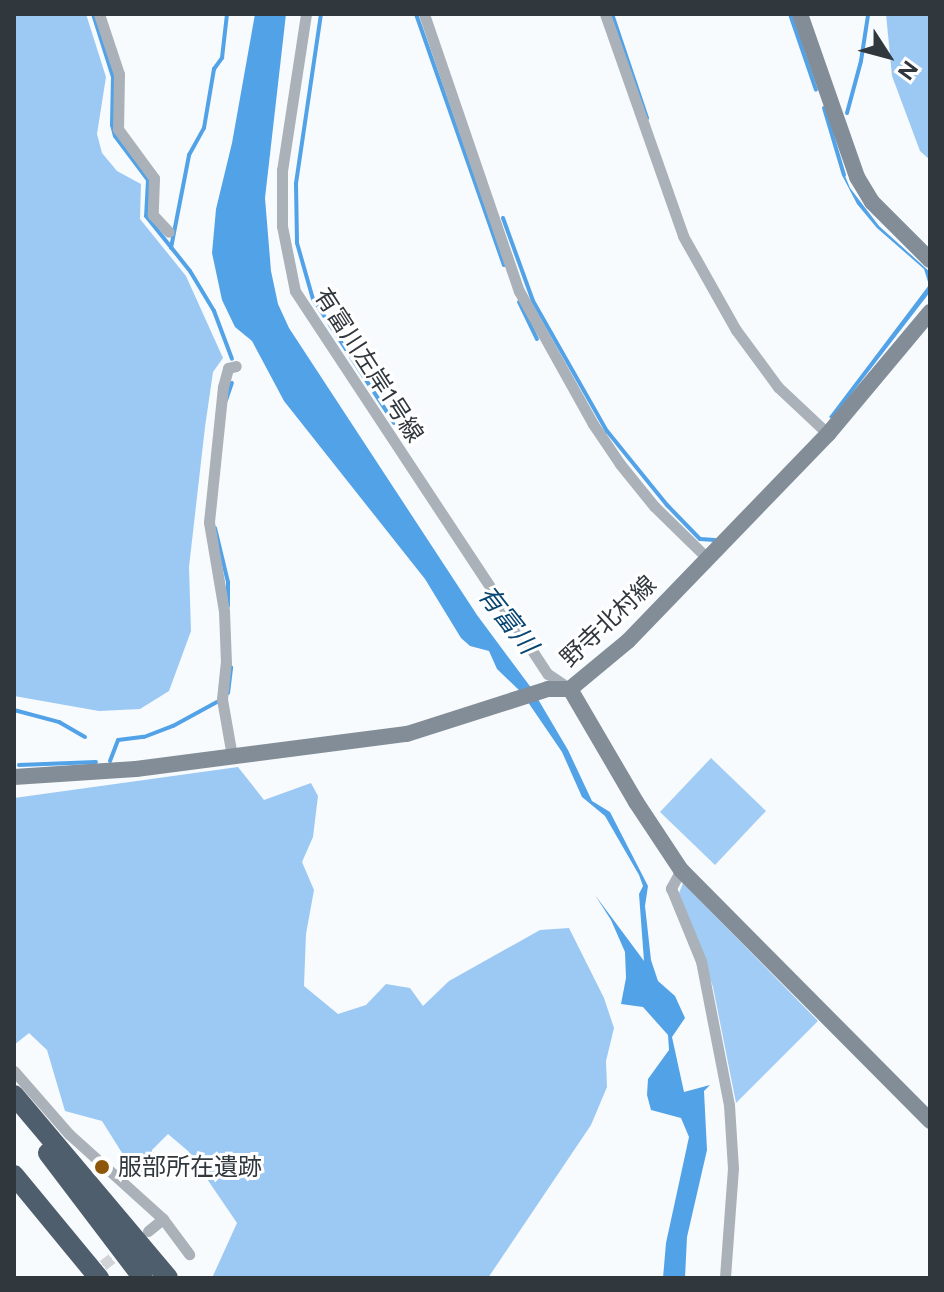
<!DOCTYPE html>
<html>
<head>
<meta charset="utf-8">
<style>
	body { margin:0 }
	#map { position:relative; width:944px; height:1292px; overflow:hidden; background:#f8fbfe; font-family:Figtree,"Noto Sans JP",sans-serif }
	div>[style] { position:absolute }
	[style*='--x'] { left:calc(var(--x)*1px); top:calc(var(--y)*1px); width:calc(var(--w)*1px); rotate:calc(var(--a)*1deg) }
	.green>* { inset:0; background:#a0ccf6 }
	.forest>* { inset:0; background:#9bc9f4 }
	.water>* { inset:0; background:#52a2e7 }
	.stream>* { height:4px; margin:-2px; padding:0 2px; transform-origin:2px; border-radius:2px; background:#52a2e7 }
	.street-tunnel>* { height:11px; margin-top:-5.5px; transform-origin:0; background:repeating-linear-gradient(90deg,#d0d4d7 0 11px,transparent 0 16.5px) }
	.street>* { height:11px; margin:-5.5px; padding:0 5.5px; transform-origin:5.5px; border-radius:5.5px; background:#aab1b8 }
	.secondary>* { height:16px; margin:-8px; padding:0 8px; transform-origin:8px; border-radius:8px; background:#828d97 }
	.highway>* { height:20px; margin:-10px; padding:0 10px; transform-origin:10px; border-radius:10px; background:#4f5e6c }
	.dots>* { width:22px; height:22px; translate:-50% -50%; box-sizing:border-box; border:4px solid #fff; border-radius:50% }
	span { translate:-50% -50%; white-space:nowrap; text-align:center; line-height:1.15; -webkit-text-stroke:6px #fff; paint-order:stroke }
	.street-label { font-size:24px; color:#30373d }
	.poi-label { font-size:24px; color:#30373d }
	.left { translate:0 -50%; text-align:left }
	.water-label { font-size:26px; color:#074572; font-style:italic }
	.frame { position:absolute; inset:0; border:16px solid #30373d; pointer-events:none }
	.north { position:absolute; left:848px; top:16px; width:80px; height:80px; -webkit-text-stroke:6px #fff; paint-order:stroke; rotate:126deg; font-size:22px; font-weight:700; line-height:32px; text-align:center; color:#30373d }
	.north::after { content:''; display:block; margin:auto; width:28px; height:36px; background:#30373d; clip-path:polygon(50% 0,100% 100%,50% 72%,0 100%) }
</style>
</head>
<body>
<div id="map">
	<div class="green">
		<div style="clip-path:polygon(711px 758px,766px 811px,715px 865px,660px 812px)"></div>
		<div style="clip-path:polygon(683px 883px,818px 1021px,736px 1103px,713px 987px,679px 893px)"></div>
	</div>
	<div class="forest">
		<div style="clip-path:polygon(14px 14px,86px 14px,106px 77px,97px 134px,102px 153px,117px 171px,141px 184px,140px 219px,186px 276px,223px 358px,213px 372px,205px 427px,189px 567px,191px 631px,169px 691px,140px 709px,99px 711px,14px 696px)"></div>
		<div style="clip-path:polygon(886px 14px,930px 14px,930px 160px,920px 151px,892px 76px)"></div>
		<div style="clip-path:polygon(238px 767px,264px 800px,311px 783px,318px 796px,313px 837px,302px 862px,314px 890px,306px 934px,304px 986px,338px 1014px,366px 1005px,386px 984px,410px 988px,423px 1006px,449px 981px,540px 930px,569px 928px,604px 998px,614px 1028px,606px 1061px,607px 1087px,591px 1125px,488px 1278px,212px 1278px,237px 1223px,188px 1151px,168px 1134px,152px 1150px,152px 1174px,134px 1172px,102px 1121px,65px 1111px,47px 1050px,29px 1033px,14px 1045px,14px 798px)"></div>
	</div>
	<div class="water">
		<div style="clip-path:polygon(255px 14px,286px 14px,265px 198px,271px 271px,278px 304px,289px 328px,477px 615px,532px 689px,568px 750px,592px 801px,610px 812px,648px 886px,645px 906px,651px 960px,658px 981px,675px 996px,685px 1018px,672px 1037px,684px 1092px,710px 1085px,704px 1091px,707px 1150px,687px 1237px,685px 1278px,663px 1278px,666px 1243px,689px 1137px,681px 1118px,651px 1110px,647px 1095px,648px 1079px,669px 1050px,668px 1035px,643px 1007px,621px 1004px,626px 978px,625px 952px,611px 920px,595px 895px,644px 961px,639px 894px,643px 886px,639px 875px,605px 816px,582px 797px,562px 752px,521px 692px,497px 669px,489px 651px,470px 646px,461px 638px,425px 579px,284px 401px,252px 341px,235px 327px,222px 300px,212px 253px,216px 209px,232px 143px)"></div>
		<div style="clip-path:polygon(843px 171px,850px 188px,879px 226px,930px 272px,930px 292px,832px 419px,829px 417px,929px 285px,924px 269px,877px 228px,857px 204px,843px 177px)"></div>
	</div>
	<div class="stream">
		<div style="--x:93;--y:14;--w:66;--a:72.4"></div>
		<div style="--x:113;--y:77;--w:48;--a:91.2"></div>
		<div style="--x:112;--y:125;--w:11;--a:75"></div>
		<div style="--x:115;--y:136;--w:55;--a:53.1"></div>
		<div style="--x:148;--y:180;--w:36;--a:93"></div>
		<div style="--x:146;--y:216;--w:70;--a:51.3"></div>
		<div style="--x:190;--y:271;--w:47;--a:59"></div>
		<div style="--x:214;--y:311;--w:51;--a:69.4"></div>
		<div style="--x:321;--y:14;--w:172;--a:98.4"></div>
		<div style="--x:296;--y:184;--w:59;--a:89"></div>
		<div style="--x:297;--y:243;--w:58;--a:74.1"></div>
		<div style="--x:313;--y:299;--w:148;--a:56.8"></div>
		<div style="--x:416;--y:14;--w:266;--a:70.7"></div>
		<div style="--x:612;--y:14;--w:110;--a:71.4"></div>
		<div style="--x:790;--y:14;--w:80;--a:71.1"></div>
		<div style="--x:824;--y:108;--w:70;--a:73.4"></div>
		<div style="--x:847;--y:113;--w:54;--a:-74.9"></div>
		<div style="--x:861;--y:61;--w:47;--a:-81.3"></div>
		<div style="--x:503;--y:218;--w:88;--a:70.1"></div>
		<div style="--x:533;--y:301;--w:150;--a:60.4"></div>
		<div style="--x:607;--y:431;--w:95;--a:51"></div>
		<div style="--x:667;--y:505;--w:47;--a:45.9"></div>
		<div style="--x:700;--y:539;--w:15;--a:4"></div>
		<div style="--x:171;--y:248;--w:95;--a:-79"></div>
		<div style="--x:189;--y:155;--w:31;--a:-61"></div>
		<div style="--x:204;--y:128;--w:60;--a:-80.4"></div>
		<div style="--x:214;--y:69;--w:14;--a:-54"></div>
		<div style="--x:222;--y:58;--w:44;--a:-83.5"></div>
		<div style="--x:519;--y:302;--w:41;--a:64.1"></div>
		<div style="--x:226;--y:400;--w:18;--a:-71"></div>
		<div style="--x:215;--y:528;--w:56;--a:76.5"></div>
		<div style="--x:228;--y:582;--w:24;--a:90"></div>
		<div style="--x:228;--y:693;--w:26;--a:-83"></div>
		<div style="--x:14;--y:710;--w:47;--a:14.9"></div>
		<div style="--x:59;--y:722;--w:30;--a:30"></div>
		<div style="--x:110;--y:761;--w:22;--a:-69"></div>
		<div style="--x:118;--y:740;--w:26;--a:-7"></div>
		<div style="--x:144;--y:737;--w:31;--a:-21"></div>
		<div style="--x:173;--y:726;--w:50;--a:-28.6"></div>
		<div style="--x:19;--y:765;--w:77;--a:-2.2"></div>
	</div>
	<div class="street-tunnel">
		<div style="--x:90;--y:1275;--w:43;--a:-37.4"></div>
	</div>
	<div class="street">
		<div style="--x:99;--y:14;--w:63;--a:71.6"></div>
		<div style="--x:119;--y:74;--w:55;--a:91"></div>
		<div style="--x:118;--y:129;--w:61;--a:53.7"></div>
		<div style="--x:154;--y:178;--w:37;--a:92"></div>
		<div style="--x:153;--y:215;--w:23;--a:47"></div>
		<div style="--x:306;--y:14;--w:158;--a:98.7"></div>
		<div style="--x:282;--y:170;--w:56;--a:90"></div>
		<div style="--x:282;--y:226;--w:66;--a:78.7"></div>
		<div style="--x:295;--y:291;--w:459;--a:56.6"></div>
		<div style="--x:548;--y:674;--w:27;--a:34"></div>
		<div style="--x:424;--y:14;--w:293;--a:71.1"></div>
		<div style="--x:519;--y:291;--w:152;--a:60.9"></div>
		<div style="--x:593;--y:424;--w:48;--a:56"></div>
		<div style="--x:620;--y:464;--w:54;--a:51"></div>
		<div style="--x:654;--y:506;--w:73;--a:44.4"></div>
		<div style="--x:605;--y:14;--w:235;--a:70.6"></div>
		<div style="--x:683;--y:236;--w:108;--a:60.6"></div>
		<div style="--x:736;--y:330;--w:71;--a:53.6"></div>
		<div style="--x:778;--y:387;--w:69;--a:43.2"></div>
		<div style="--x:232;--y:756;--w:58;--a:-100"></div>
		<div style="--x:222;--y:699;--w:36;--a:-84"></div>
		<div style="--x:226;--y:663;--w:52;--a:-92.2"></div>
		<div style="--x:224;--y:611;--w:90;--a:-99.6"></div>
		<div style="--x:209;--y:522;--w:136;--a:-84.1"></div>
		<div style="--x:223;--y:387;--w:20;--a:-75"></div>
		<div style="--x:228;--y:368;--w:8;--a:-14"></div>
		<div style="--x:681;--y:870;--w:21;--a:119"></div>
		<div style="--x:671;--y:888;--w:79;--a:67.7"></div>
		<div style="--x:701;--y:961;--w:147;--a:79"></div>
		<div style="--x:729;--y:1105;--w:63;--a:86.4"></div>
		<div style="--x:733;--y:1168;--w:110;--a:94.2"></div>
		<div style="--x:14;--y:1071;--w:84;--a:48.9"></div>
		<div style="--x:69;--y:1134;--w:127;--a:42.1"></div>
		<div style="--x:163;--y:1219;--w:44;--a:53.4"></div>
		<div style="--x:148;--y:1231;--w:19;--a:-39"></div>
	</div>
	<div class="secondary">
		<div style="--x:800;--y:14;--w:173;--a:70.7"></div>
		<div style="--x:857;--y:177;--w:29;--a:59"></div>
		<div style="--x:872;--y:202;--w:82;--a:45"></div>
		<div style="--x:570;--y:689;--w:131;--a:59.7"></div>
		<div style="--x:636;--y:802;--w:82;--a:56.5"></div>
		<div style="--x:681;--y:870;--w:354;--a:45.2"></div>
		<div style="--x:14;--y:777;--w:122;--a:-3.8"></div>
		<div style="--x:136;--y:769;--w:273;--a:-7.4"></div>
		<div style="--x:407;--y:734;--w:148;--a:-17.7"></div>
		<div style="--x:548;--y:689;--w:22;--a:0"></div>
		<div style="--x:570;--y:689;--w:75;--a:-39.6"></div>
		<div style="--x:628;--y:641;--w:288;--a:-46"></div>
		<div style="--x:828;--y:434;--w:159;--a:-50.1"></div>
	</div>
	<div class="highway">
		<div style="--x:14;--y:1095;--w:239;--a:49.9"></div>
		<div style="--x:48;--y:1153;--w:157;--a:52.8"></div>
		<div style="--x:14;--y:1175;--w:134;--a:50.5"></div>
	</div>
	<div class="dots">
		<div style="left:102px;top:1167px;background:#8d570a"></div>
	</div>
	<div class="street-label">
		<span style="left:369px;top:365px;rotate:57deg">有富川左岸1号線</span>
		<span style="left:608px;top:621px;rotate:-43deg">野寺北村線</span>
	</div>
	<div class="poi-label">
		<span class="left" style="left:118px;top:1167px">服部所在遺跡</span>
	</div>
	<div class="water-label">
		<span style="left:507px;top:620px;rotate:52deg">有富川</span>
	</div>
	<div class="frame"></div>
	<div class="north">N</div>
</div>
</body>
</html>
